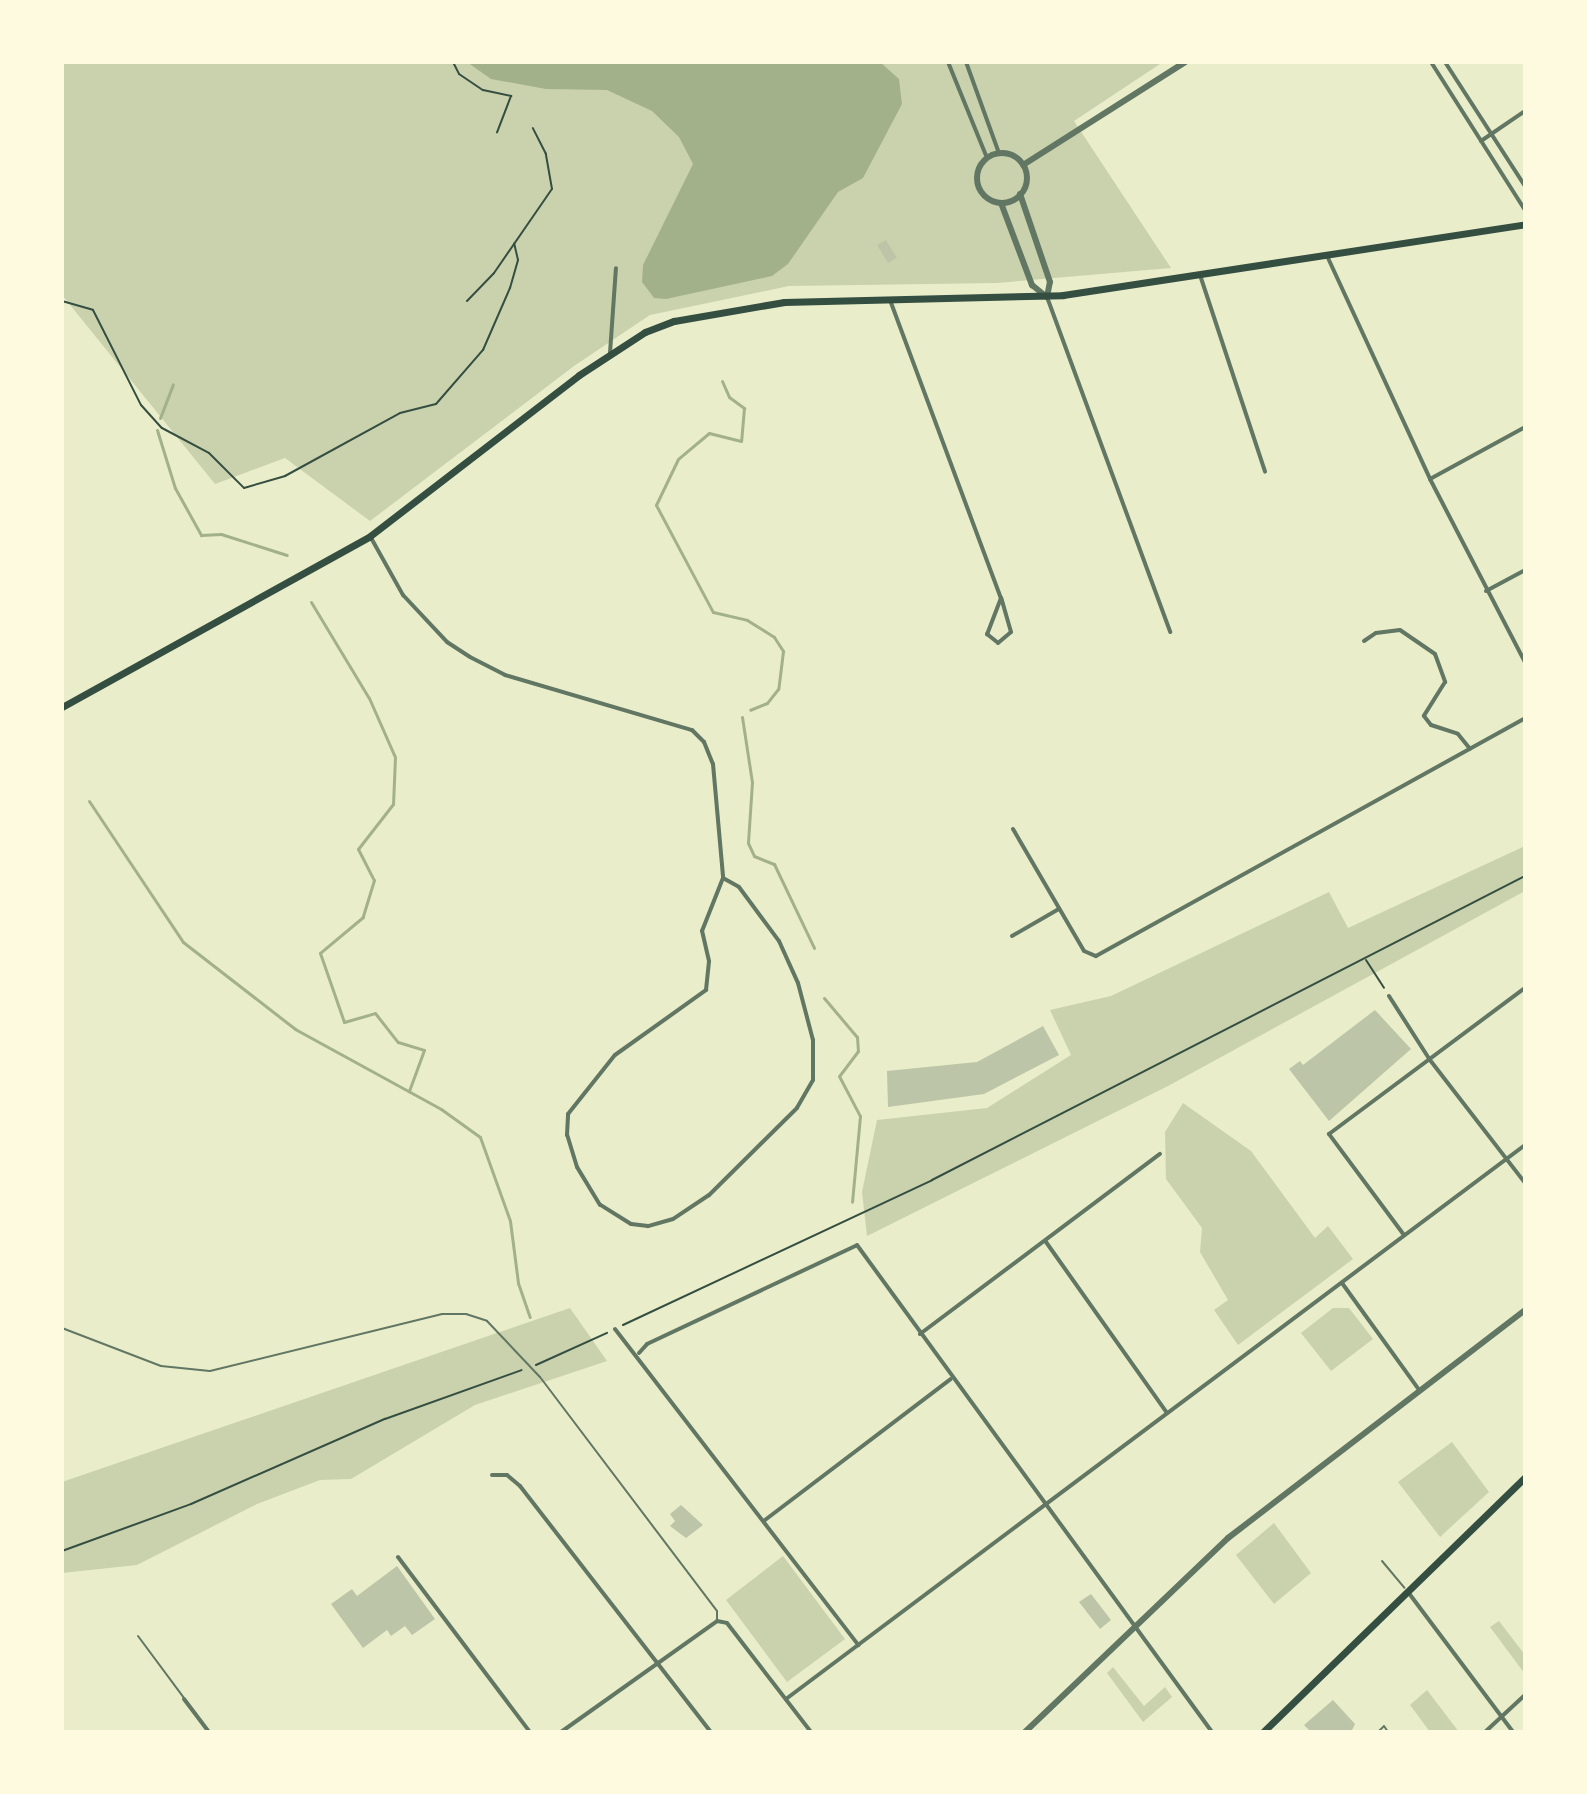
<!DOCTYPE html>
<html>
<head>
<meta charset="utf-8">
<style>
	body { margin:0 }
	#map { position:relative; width:1587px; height:1794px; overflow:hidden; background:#e9edc9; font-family:"Nunito Sans",sans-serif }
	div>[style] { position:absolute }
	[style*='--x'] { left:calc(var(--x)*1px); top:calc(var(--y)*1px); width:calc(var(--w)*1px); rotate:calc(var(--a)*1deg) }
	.green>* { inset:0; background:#cad2ad }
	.water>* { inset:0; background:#a3b18a }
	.stream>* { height:3px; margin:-1.5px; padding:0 1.5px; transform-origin:1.5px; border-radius:1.5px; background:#a3b18a }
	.building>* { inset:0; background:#bcc5a7 }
	.path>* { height:2px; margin:-1px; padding:0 1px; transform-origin:1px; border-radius:1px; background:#344e41 }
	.service>* { height:2px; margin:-1px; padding:0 1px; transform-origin:1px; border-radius:1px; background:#617663 }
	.minor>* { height:4px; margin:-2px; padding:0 2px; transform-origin:2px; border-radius:2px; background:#617663 }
	.tertiary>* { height:6px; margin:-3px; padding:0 3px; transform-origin:3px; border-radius:3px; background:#617663 }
	.tertiary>.ring { margin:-3px; padding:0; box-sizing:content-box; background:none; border:6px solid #617663; border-radius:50% }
	.primary>* { height:7px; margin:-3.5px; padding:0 3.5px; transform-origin:3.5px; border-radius:3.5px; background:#344e41 }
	span { translate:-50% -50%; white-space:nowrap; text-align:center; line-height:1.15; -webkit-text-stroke:7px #fefae0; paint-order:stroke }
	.frame { position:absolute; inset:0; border:64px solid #fefae0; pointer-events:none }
</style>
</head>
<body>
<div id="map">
	<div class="green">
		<div style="clip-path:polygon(62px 62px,1163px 62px,1074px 121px,1171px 268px,997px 283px,789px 286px,650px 315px,574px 366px,370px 521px,285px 458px,215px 484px,62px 295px)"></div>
		<div style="clip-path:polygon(1525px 846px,1525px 891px,1168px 1086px,867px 1236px,862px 1192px,877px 1120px,987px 1108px,1071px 1055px,1050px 1010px,1111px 996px,1329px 892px,1348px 928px)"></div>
		<div style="clip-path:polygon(1183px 1103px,1251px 1151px,1315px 1238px,1328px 1226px,1353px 1259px,1238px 1345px,1214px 1310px,1228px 1300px,1200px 1252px,1202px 1228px,1166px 1179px,1165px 1132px)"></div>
		<div style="clip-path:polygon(570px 1308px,607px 1361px,475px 1405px,351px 1479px,320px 1480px,257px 1504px,137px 1565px,62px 1573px,62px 1482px)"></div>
		<div style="clip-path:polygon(1333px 1308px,1349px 1308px,1373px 1339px,1331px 1371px,1301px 1333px)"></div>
		<div style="clip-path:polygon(1452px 1442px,1489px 1492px,1440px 1537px,1398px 1482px)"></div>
		<div style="clip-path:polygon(1274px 1523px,1311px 1573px,1274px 1604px,1236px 1555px)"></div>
		<div style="clip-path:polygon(783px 1556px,845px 1639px,787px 1682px,726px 1600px)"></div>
		<div style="clip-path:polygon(1499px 1621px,1525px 1655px,1525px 1674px,1490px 1627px)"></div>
		<div style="clip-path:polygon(1113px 1667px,1144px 1706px,1165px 1687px,1172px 1697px,1143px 1722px,1107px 1673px)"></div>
		<div style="clip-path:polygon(1427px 1690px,1459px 1732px,1430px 1732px,1410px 1705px)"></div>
	</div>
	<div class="water">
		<div style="clip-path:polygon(467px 62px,880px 62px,899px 79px,902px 104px,863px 178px,838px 192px,788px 264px,772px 276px,666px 299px,654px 298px,642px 282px,643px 265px,693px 164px,679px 137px,652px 111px,607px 90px,546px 89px,491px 79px)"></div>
	</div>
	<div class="stream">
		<div style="--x:722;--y:381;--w:17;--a:66"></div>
		<div style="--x:729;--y:397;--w:19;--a:36"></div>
		<div style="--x:744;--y:408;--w:33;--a:95"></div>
		<div style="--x:741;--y:441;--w:33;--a:-166"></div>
		<div style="--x:709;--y:433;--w:40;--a:140"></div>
		<div style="--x:678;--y:459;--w:51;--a:115.6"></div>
		<div style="--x:656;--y:505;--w:121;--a:62"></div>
		<div style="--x:713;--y:612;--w:35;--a:13"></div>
		<div style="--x:747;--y:620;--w:32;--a:32"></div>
		<div style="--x:774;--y:637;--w:17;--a:57"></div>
		<div style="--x:783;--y:651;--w:38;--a:97"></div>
		<div style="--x:778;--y:689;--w:18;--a:128"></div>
		<div style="--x:767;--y:703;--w:18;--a:158"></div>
		<div style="--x:160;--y:418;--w:36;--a:-69"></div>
		<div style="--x:157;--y:430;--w:61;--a:72.8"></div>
		<div style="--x:175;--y:488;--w:54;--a:61"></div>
		<div style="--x:201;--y:535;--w:20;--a:-3"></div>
		<div style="--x:221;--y:534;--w:69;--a:17.7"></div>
		<div style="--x:311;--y:602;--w:112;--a:58.9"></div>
		<div style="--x:369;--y:698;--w:64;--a:66.2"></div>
		<div style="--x:395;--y:757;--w:47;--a:92.4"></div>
		<div style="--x:393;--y:804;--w:57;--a:127.9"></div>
		<div style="--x:358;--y:849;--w:35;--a:63"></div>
		<div style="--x:374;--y:880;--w:39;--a:107"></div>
		<div style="--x:363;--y:917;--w:56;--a:140.1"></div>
		<div style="--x:320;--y:953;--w:73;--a:70.8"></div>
		<div style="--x:344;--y:1022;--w:32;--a:-16"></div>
		<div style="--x:375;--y:1013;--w:37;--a:52"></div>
		<div style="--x:398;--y:1042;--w:27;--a:17"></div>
		<div style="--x:424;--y:1050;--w:44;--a:110.1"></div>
		<div style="--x:742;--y:717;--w:66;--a:81.3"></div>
		<div style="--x:752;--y:782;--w:61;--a:93.8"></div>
		<div style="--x:748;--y:843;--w:14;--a:65"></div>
		<div style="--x:754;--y:856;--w:22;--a:22"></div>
		<div style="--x:774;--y:864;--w:93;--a:64.5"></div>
		<div style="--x:89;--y:801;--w:169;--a:56.3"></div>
		<div style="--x:183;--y:942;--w:142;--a:37.8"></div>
		<div style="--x:295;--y:1029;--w:166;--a:28.7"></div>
		<div style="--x:441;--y:1109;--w:48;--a:35.7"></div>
		<div style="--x:480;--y:1137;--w:89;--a:70.3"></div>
		<div style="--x:510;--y:1221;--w:63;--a:82.6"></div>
		<div style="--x:518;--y:1283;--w:36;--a:71"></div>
		<div style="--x:824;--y:998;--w:51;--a:49.8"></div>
		<div style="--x:857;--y:1037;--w:14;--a:86"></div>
		<div style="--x:858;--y:1051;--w:31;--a:127"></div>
		<div style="--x:839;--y:1076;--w:45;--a:62.3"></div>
		<div style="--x:860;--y:1116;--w:86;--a:95.3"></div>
	</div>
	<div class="building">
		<div style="clip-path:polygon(886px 240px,897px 258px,888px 263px,877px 245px)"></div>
		<div style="clip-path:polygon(1375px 1010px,1411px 1049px,1329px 1121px,1289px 1069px,1300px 1061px,1303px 1065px)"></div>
		<div style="clip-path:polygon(1043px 1026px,1059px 1055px,984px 1094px,888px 1107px,887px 1071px,977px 1062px)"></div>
		<div style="clip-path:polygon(681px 1505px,703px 1525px,686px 1538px,670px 1526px,675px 1521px,670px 1514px)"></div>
		<div style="clip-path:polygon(397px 1566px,435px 1619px,412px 1635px,405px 1626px,391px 1636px,387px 1630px,363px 1648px,331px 1604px,352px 1589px,357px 1596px)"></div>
		<div style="clip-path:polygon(1091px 1594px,1111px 1620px,1100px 1629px,1079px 1602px)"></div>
		<div style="clip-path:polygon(1333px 1700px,1355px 1724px,1351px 1732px,1311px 1732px,1304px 1725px)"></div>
	</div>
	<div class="path">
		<div style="--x:453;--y:62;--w:13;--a:63"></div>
		<div style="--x:459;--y:74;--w:29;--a:34"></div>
		<div style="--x:483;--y:90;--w:29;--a:12"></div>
		<div style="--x:511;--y:96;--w:39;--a:111"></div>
		<div style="--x:62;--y:301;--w:32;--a:16"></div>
		<div style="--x:93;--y:310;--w:106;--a:63.2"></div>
		<div style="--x:141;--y:405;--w:31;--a:48"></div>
		<div style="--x:162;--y:428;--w:53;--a:28"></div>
		<div style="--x:209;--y:453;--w:49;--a:45"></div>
		<div style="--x:244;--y:488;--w:43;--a:-16.3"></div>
		<div style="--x:285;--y:476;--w:131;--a:-28.7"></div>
		<div style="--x:400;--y:413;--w:37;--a:-14"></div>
		<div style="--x:436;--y:404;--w:72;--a:-49"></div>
		<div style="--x:483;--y:350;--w:68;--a:-66.5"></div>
		<div style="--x:510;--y:288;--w:29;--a:-74"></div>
		<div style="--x:518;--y:260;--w:17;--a:-103"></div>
		<div style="--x:467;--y:301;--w:39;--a:-46"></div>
		<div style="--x:494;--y:273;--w:102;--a:-55.4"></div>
		<div style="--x:552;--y:189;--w:36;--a:-100"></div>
		<div style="--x:546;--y:154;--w:29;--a:-117"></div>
		<div style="--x:1366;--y:960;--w:33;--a:57"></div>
		<div style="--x:623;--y:1325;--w:341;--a:-25.1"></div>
		<div style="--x:932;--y:1180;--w:666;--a:-27.14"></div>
		<div style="--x:536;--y:1365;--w:78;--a:-24.3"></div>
		<div style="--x:62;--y:1551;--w:137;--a:-20"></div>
		<div style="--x:191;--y:1504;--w:212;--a:-23.7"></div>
		<div style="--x:385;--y:1419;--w:145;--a:-19.7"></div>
	</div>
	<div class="service">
		<div style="--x:62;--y:1328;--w:106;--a:21"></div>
		<div style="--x:161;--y:1366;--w:49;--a:5.8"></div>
		<div style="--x:210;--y:1371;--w:239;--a:-13.8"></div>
		<div style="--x:442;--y:1314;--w:24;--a:0"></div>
		<div style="--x:466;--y:1314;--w:22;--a:18"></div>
		<div style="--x:487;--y:1321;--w:77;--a:46.6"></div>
		<div style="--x:540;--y:1377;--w:293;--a:52.9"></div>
		<div style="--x:717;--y:1611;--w:9;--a:90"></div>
		<div style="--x:1382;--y:1561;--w:35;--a:50"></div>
		<div style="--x:138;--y:1636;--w:77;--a:53.4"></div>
		<div style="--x:1378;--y:1732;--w:8;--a:-45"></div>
		<div style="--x:1384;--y:1726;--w:7;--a:56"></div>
	</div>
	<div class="minor">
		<div style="--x:948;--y:62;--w:104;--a:67.9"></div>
		<div style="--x:966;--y:62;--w:97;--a:70.1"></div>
		<div style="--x:1431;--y:62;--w:175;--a:57.6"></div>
		<div style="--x:1445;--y:62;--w:148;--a:57.2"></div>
		<div style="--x:1481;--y:141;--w:53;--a:-34.3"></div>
		<div style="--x:1328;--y:258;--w:243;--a:65.2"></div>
		<div style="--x:1430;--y:479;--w:206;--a:62.6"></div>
		<div style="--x:1201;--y:278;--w:204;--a:71.7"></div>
		<div style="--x:1047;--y:297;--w:357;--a:69.8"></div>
		<div style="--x:890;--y:300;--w:318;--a:69.6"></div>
		<div style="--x:1001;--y:598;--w:39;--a:111"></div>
		<div style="--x:987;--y:634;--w:14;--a:39"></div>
		<div style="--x:998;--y:643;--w:17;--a:-40"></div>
		<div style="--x:1011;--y:632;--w:35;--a:-106"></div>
		<div style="--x:610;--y:353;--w:85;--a:-86"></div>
		<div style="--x:1430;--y:479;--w:108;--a:-28.7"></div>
		<div style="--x:370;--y:536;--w:68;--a:60.8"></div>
		<div style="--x:403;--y:595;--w:64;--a:46.9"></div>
		<div style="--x:447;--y:642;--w:27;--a:33"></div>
		<div style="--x:470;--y:657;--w:39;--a:27"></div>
		<div style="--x:505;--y:675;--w:195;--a:16.4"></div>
		<div style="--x:692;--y:730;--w:17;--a:45"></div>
		<div style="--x:704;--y:742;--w:24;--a:68"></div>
		<div style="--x:713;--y:764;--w:113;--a:84.9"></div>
		<div style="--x:1486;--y:591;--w:44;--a:-28.3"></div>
		<div style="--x:1364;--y:641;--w:14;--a:-34"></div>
		<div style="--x:1376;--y:633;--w:24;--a:-7"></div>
		<div style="--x:1400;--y:630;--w:42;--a:34.4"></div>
		<div style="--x:1435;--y:654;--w:30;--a:70"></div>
		<div style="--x:1445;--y:682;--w:40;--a:122"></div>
		<div style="--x:1424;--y:716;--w:11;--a:52"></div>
		<div style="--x:1431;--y:725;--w:28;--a:18"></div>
		<div style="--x:1458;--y:734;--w:19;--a:51"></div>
		<div style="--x:1013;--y:829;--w:141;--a:59.8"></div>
		<div style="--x:1084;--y:951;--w:13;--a:23"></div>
		<div style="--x:1096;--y:956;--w:491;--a:-29"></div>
		<div style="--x:723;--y:878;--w:18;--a:29"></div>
		<div style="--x:739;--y:887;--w:67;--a:53.5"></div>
		<div style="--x:779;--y:941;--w:46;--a:65.7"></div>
		<div style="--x:798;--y:983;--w:59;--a:75.3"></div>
		<div style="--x:813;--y:1040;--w:40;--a:90"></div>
		<div style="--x:813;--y:1080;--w:32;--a:120"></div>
		<div style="--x:797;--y:1108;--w:124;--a:135.3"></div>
		<div style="--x:709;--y:1195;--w:43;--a:146.3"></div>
		<div style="--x:673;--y:1219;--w:26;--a:164"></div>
		<div style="--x:648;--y:1226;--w:17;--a:-173"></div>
		<div style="--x:631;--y:1224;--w:36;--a:-148"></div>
		<div style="--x:600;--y:1205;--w:44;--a:-121.2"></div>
		<div style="--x:577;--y:1167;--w:34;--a:-107"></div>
		<div style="--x:567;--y:1135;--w:21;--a:-87"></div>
		<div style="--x:568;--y:1114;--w:75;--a:-51.5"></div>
		<div style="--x:615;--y:1055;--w:112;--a:-35.5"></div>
		<div style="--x:706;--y:990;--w:29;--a:-84"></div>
		<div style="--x:709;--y:961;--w:31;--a:-103"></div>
		<div style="--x:702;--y:931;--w:57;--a:-68.4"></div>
		<div style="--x:1012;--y:936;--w:54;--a:-29.9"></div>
		<div style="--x:1389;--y:996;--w:76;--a:57.4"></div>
		<div style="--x:1430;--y:1060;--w:155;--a:52.3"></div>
		<div style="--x:1404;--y:1235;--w:126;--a:-126.6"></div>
		<div style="--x:1329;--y:1134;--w:244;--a:-36.7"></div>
		<div style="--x:1046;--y:1242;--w:209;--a:54.7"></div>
		<div style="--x:1342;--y:1283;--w:133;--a:54.2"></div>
		<div style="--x:615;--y:1329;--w:399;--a:52.4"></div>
		<div style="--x:920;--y:1334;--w:300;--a:-36.9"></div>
		<div style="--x:639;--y:1353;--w:12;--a:-48"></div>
		<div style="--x:647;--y:1344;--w:232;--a:-25.2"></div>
		<div style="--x:857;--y:1245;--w:603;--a:53.91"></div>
		<div style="--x:492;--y:1475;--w:15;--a:0"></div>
		<div style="--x:507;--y:1475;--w:17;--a:40"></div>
		<div style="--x:520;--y:1486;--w:311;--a:52.2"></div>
		<div style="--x:765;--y:1520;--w:233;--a:-37.2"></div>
		<div style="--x:398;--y:1557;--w:219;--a:53"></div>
		<div style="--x:1408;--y:1592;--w:175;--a:53.1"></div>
		<div style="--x:184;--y:1699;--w:41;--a:52.9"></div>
		<div style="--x:786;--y:1699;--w:924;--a:-36.86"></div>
		<div style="--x:561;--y:1732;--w:191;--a:-35.4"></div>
		<div style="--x:717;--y:1621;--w:10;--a:11"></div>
		<div style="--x:727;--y:1623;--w:138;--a:52.4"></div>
		<div style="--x:1485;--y:1732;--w:54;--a:-42.8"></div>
	</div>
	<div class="tertiary">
		<div class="ring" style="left:977px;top:153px;width:44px;height:44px"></div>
		<div style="--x:1023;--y:165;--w:192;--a:-32.4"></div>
		<div style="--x:1001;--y:203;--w:88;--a:69.3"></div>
		<div style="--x:1032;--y:285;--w:19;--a:39"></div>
		<div style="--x:1047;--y:297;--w:15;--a:-79"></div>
		<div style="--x:1050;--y:282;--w:93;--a:-108.8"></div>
		<div style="--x:1025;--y:1732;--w:281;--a:-43.7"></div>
		<div style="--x:1228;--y:1538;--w:374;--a:-37.5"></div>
	</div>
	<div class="primary">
		<div style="--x:62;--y:707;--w:352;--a:-29"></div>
		<div style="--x:370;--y:536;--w:264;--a:-37.6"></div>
		<div style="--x:579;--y:375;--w:79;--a:-33.1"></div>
		<div style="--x:645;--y:332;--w:31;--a:-21"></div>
		<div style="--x:674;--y:321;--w:112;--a:-9.8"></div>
		<div style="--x:784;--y:302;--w:279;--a:-1.4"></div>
		<div style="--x:1063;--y:295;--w:467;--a:-8.7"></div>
		<div style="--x:1263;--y:1732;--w:366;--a:-44.2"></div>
	</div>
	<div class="frame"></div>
</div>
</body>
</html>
